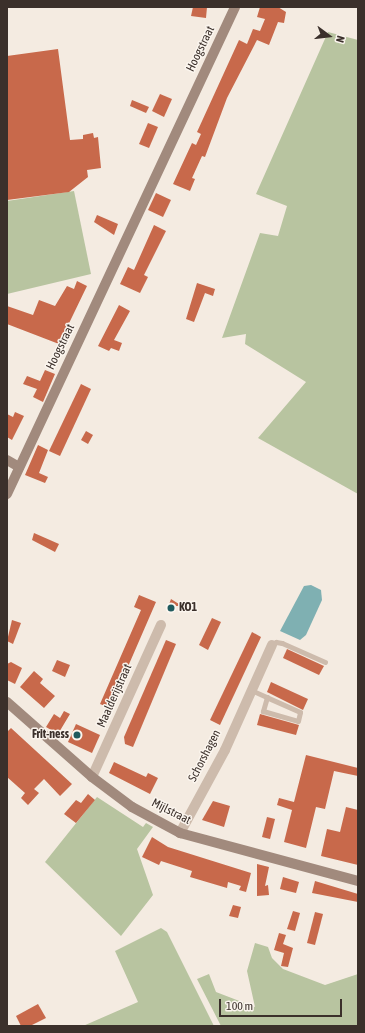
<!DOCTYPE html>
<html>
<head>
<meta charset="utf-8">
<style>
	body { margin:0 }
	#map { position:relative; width:365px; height:1033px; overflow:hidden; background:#f4ebe1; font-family:"Asap Condensed",sans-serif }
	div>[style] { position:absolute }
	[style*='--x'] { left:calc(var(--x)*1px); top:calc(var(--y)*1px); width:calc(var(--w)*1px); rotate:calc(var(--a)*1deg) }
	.green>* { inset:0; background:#b8c4a0 }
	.water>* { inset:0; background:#7fb0b2 }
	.building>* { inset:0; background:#c8694b }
	.lane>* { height:5px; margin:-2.5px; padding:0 2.5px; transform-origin:2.5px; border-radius:2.5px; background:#cdbbac }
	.street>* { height:10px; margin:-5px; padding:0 5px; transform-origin:5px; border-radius:5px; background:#cdbbac }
	.secondary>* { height:10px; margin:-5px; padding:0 5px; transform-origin:5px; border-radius:5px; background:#a18a7d }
	.dots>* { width:11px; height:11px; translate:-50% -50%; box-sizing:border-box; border:2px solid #fbf5ee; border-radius:50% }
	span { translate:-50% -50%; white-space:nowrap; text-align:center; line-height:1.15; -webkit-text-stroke:3px #fbf5ee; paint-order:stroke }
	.street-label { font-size:12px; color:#3b302b }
	.poi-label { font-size:12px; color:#3b302b; font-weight:700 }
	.left { translate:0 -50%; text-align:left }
	.right { translate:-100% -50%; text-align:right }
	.frame { position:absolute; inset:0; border:8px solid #3b302b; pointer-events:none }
	.north { position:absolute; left:309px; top:16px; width:40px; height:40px; -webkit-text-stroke:3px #fbf5ee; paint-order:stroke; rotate:105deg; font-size:11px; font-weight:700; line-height:16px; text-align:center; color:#3b302b }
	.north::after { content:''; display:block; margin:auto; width:14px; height:18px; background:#3b302b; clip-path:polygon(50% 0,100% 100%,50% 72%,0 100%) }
	.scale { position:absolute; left:219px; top:999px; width:123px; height:18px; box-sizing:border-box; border:2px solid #3b302b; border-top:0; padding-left:5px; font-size:12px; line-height:14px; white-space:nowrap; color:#3b302b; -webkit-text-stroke:3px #fbf5ee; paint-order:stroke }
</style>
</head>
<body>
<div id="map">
	<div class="green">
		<div style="clip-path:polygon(328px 32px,358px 40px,358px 494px,258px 438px,306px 382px,245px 344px,246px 334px,222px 338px,260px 233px,278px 236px,287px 206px,256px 194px)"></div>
		<div style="clip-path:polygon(74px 191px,91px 274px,7px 294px,7px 201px)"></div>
		<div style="clip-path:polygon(97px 797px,143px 827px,146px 823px,153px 827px,137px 849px,153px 895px,121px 936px,45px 862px)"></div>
		<div style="clip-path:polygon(161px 928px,167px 932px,214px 1026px,83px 1026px,138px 1002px,115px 951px)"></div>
		<div style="clip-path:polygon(255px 943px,268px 947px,272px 958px,283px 969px,325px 985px,358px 974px,358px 1026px,221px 1026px,197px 979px,209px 974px,216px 992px,255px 1007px,247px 971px)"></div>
	</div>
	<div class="water">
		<div style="clip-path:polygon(311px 585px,321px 590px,322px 600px,306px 635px,300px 640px,280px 631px,304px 586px)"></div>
	</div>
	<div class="building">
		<div style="clip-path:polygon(193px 7px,207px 7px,206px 18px,191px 16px)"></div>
		<div style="clip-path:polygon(260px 7px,278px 7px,286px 12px,284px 23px,278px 22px,269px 45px,257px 40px,227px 98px,205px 157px,202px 156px,192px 178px,195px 179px,190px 191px,173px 184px,192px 143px,196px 145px,201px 134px,197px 132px,239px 40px,247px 44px,253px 29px,260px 31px,265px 19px,257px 17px)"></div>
		<div style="clip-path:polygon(58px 49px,70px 140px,83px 139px,83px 135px,93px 133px,94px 138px,98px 137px,101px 168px,87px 170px,88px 177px,69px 192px,7px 200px,7px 56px)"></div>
		<div style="clip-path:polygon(160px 94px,172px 99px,164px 117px,152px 111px)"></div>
		<div style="clip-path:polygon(132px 100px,149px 107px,146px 113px,130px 106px)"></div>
		<div style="clip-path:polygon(148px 123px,158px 127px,149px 148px,139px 144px)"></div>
		<div style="clip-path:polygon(156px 193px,171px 200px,163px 217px,148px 210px)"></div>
		<div style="clip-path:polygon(97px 215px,118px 224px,114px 235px,94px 222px)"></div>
		<div style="clip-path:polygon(154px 225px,166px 231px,144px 275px,148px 277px,140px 293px,120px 284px,128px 267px,134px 270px)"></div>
		<div style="clip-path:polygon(77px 281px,87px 286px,59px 344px,7px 324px,7px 306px,33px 315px,39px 300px,55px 306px,67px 286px,74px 289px)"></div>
		<div style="clip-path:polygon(197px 283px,215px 289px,213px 296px,205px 293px,194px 322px,186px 319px)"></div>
		<div style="clip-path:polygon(119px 305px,130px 311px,114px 340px,122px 343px,119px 351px,111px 348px,109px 351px,98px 346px)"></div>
		<div style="clip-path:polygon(45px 370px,55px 374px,43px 402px,33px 397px,37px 389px,23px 384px,27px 376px,40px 381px)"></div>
		<div style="clip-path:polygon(81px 384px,91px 389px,60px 456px,49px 451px)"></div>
		<div style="clip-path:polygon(15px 412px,24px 416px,12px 440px,7px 437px,7px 414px,13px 417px)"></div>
		<div style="clip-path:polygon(86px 431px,93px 435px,88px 444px,81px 440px)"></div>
		<div style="clip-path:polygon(38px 445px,48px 450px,39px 473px,48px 477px,45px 483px,25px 475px)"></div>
		<div style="clip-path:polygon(34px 533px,59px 544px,55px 552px,32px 540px)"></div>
		<div style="clip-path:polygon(139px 595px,156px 602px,110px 708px,100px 704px,141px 610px,134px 607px)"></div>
		<div style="clip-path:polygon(171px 599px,182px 606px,175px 606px,174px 613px,167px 610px)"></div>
		<div style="clip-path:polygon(212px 618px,221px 622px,208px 650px,199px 645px)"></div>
		<div style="clip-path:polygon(12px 620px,21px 623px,13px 644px,7px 641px)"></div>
		<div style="clip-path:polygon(252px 632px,261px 637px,220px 725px,210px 720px)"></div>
		<div style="clip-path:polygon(166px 640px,176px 644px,133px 747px,125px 744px,124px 737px)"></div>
		<div style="clip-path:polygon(287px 649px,324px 666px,319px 675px,283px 658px)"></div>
		<div style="clip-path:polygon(57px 660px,70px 665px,65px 677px,52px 671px)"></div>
		<div style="clip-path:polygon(11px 662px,22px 668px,15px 684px,7px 680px,7px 664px)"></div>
		<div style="clip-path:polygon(34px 671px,43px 679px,40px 683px,55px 696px,44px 708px,20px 687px)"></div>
		<div style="clip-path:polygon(271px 682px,308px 699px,303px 710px,267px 692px)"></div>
		<div style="clip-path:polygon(64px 711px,70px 714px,58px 734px,46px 727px,54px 714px,60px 718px)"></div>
		<div style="clip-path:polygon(260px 714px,299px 725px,296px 735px,257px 725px)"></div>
		<div style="clip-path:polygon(76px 724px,100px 735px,92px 753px,68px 742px)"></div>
		<div style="clip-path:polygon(11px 728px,72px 784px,60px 796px,44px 779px,34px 789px,39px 793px,28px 805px,21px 798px,25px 793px,7px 777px,7px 732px)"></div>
		<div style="clip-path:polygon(306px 755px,358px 768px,358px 776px,334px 771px,325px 809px,316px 807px,306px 848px,284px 842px,292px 810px,277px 805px,279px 798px,294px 802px)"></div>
		<div style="clip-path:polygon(114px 762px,146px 777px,148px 773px,158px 778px,150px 794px,109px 773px)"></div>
		<div style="clip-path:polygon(88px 794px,95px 800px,76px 823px,64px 814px,76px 800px,81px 803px)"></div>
		<div style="clip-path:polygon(213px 801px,230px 806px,224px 827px,202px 820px)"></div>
		<div style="clip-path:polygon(346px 807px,358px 810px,358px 865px,321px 856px,327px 829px,340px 832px)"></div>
		<div style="clip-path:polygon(267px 817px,275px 819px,270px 839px,262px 837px)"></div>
		<div style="clip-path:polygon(152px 837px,168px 847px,251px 873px,246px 892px,239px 890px,241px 886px,228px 882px,227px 888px,190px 877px,192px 871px,161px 861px,159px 865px,142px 857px)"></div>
		<div style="clip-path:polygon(257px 864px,269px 867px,265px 886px,268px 885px,269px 895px,257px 896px)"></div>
		<div style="clip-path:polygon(283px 877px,299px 882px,296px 893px,280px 889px)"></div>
		<div style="clip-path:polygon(315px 881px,358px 894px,358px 902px,312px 893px)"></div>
		<div style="clip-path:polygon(233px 905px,241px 907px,238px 918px,229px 916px)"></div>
		<div style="clip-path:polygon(293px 911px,300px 913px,295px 931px,287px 929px)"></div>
		<div style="clip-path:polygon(315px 912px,323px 914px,315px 945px,307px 943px)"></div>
		<div style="clip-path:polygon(279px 933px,286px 935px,283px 944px,293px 948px,288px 967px,281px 966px,284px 953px,274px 950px)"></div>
		<div style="clip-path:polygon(38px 1004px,46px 1018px,30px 1026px,21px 1026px,16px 1016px)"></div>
	</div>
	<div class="lane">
		<div style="--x:272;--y:645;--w:5;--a:-37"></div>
		<div style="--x:276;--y:642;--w:6;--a:9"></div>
		<div style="--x:282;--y:643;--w:47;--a:23.8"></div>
		<div style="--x:251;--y:690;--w:17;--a:24"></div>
		<div style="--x:267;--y:697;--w:15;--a:106"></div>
		<div style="--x:263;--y:711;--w:36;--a:16"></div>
		<div style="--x:298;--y:721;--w:9;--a:-77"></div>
		<div style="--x:300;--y:712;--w:36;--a:-156"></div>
	</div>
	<div class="street">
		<div style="--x:92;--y:777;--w:167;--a:-65.6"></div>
		<div style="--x:180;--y:833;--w:94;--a:-61.5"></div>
		<div style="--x:225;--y:750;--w:115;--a:-65.9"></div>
	</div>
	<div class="secondary">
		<div style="--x:7;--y:460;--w:14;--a:30"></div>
		<div style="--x:7;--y:494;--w:538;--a:-64.91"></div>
		<div style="--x:7;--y:702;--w:113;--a:41.4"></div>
		<div style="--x:92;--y:777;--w:50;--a:36.9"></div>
		<div style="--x:132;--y:807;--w:55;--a:28.4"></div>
		<div style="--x:180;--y:833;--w:184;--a:15.1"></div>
	</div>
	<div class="dots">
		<div style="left:171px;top:608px;background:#1f5a5e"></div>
		<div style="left:77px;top:735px;background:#1f5a5e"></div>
	</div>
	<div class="street-label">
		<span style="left:201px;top:49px;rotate:-64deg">Hoogstraat</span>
		<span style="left:61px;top:347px;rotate:-64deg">Hoogstraat</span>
		<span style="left:115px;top:696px;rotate:-66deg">Maalderijstraat</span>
		<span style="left:205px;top:756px;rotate:-63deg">Schorshagen</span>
		<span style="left:171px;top:812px;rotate:27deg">Mijlstraat</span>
	</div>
	<div class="poi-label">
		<span class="left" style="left:179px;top:608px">KO1</span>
		<span class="right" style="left:69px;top:735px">Frit-ness</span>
	</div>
	<div class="frame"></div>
	<div class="north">N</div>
	<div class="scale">100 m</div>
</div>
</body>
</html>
